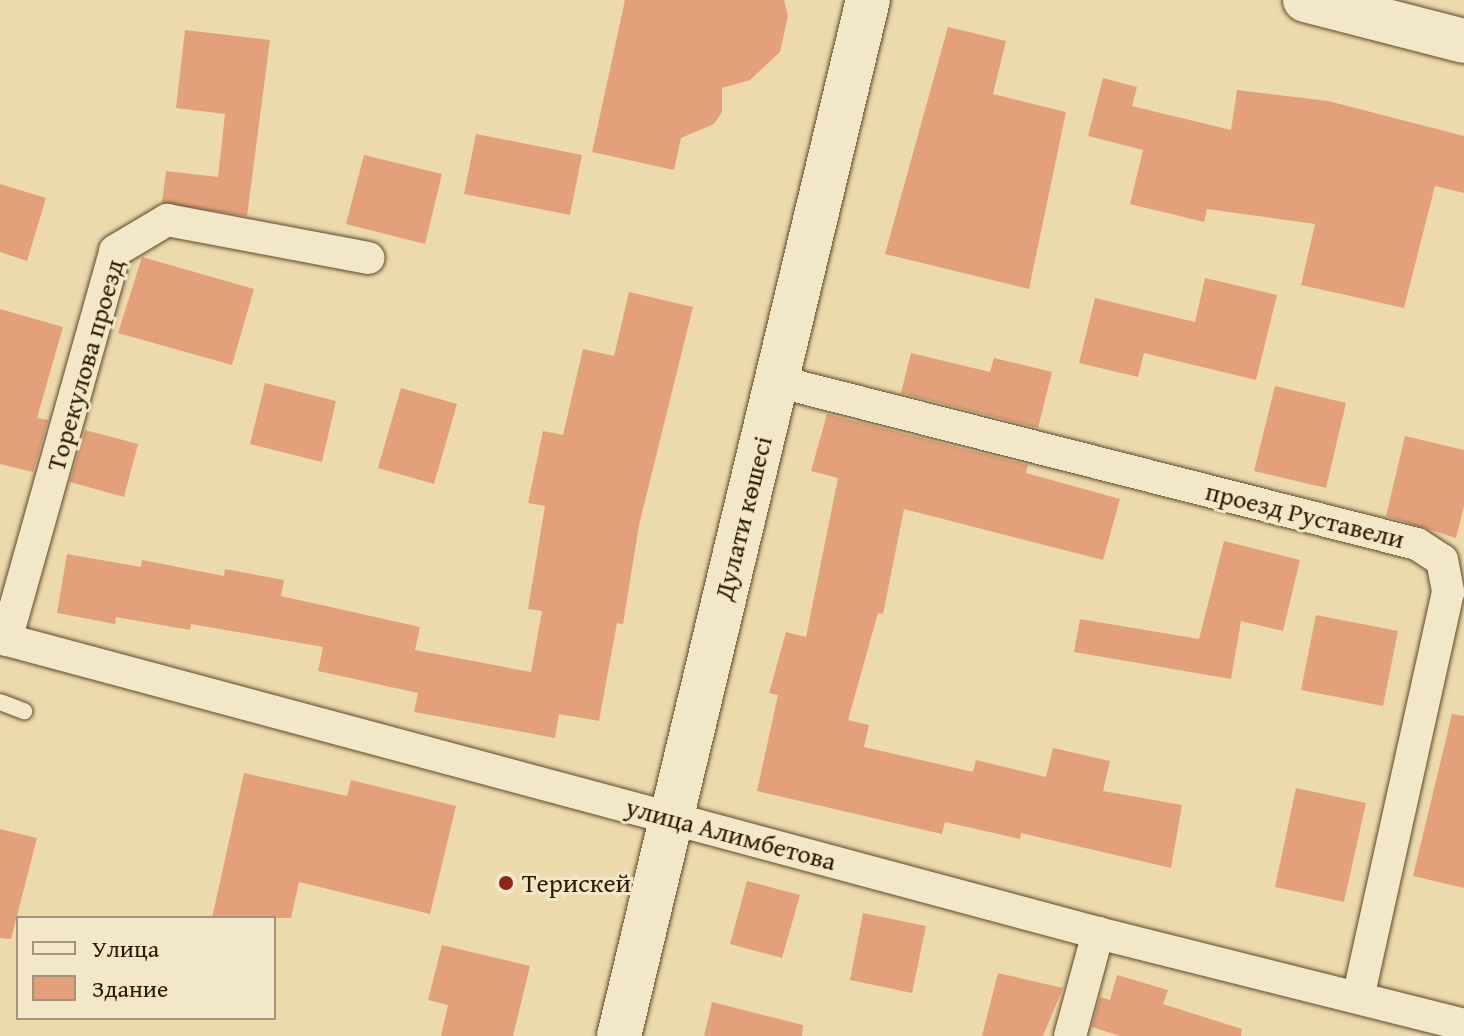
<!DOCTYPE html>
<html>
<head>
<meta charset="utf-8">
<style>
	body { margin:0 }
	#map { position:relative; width:1464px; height:1036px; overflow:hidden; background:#eddaac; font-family:"Gentium Book Plus",serif }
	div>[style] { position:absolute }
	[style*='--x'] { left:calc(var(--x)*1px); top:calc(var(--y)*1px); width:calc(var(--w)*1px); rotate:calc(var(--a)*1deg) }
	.building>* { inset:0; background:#e3a17b }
	.roads { filter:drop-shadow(0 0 2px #5e482b) drop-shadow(0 0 2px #5e482b) }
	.service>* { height:16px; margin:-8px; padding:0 8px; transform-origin:8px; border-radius:8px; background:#f3e7c9 }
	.minor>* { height:32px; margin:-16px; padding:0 16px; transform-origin:16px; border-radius:16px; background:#f3e7c9 }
	.secondary>* { height:44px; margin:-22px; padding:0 22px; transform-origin:22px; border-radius:22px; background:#f3e7c9 }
	.dots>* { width:22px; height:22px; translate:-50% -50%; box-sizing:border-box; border:4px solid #f3e7c9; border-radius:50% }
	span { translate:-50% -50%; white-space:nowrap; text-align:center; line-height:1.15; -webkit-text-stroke:6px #f3e7c9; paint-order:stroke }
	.street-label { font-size:26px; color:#2f1700 }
	.poi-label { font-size:26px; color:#2f1700 }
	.left { translate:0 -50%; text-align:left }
	.legend { position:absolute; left:16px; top:916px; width:260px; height:104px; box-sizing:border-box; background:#f3e7c9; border:2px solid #a59479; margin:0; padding:10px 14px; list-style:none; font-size:24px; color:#2f1700 }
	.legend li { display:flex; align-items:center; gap:16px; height:40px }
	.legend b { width:40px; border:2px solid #a59479 }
</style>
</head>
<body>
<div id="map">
	<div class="building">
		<div style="clip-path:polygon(625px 0,784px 0,788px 16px,780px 52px,750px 80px,722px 88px,722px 112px,714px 124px,681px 138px,674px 170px,592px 152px)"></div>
		<div style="clip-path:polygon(948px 27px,1006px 41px,993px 94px,1066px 112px,1029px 289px,885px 254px)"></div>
		<div style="clip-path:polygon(185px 30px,270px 40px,247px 216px,162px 203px,166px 171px,218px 177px,225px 114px,176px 108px)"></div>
		<div style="clip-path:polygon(1103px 78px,1137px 87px,1132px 106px,1231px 130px,1237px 90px,1328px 101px,1464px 136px,1464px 193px,1435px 186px,1404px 308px,1301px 285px,1315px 224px,1207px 209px,1204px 222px,1130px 204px,1143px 150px,1088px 136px)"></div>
		<div style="clip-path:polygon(476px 134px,582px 155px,570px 215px,464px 194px)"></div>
		<div style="clip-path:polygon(364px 155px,442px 174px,425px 244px,346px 224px)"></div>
		<div style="clip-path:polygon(0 184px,46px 198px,27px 261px,0 252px)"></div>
		<div style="clip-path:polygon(142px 257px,254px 289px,232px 365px,118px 333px)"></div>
		<div style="clip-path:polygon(1205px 278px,1277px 295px,1256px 380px,1144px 353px,1138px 377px,1079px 363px,1095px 298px,1195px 322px)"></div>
		<div style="clip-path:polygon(629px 292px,693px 307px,639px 525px,623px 624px,617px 623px,599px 721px,559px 714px,555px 738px,414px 712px,418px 693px,318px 671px,323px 647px,191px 624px,190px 630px,116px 617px,115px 624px,57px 613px,67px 554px,141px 567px,142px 560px,224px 576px,225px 569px,284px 580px,281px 596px,420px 627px,415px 650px,531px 672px,542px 611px,528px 609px,545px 506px,528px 503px,543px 431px,563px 435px,583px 349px,614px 356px)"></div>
		<div style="clip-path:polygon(0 309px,63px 327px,37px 418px,48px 420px,33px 472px,0 464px)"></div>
		<div style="clip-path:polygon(911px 353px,990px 372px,994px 358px,1052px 372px,1038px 428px,901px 393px)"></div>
		<div style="clip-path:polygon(265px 383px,336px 401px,322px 462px,250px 444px)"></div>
		<div style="clip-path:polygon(1275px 386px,1346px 403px,1326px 488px,1254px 471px)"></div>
		<div style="clip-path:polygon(401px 388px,457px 404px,434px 484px,378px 468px)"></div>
		<div style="clip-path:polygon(827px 414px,1028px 465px,1026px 473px,1120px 499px,1103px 560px,904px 509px,883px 614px,878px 613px,848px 720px,869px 725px,864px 747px,973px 772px,976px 760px,1046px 777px,1053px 748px,1110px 761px,1103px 791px,1182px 805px,1171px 868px,1021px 833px,1020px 839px,945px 822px,942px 834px,757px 791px,778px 695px,769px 693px,786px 632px,806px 637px,838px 478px,811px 471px)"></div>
		<div style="clip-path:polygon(85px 430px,138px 444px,124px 497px,70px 482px)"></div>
		<div style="clip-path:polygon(1405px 436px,1464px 450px,1464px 506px,1456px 538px,1386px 516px)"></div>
		<div style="clip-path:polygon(1224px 541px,1300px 560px,1283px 631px,1241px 621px,1231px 679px,1074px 652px,1080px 619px,1199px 639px)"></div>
		<div style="clip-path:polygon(1316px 615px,1398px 631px,1383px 706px,1301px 690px)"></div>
		<div style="clip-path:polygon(1452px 714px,1464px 716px,1464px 888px,1413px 876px)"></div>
		<div style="clip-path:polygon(244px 773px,347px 796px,351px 780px,456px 806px,430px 914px,299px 882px,291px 918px,212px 918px)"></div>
		<div style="clip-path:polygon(1296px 788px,1366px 803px,1344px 902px,1275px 887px)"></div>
		<div style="clip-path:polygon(0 829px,37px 838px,11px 939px,0 938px)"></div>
		<div style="clip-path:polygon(747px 881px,800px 895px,782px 958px,730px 944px)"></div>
		<div style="clip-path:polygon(863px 913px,926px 926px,912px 993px,850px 980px)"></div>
		<div style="clip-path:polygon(442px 945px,530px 966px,513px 1036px,441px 1036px,448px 1005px,428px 1000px)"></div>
		<div style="clip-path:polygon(998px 973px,1063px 988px,1043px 1036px,982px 1036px)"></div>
		<div style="clip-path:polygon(1117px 975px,1168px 990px,1163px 1004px,1242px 1029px,1241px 1036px,1120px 1036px,1092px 1027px,1100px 997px,1110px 1000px)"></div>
		<div style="clip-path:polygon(712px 1002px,803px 1025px,802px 1036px,704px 1036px)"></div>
	</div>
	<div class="roads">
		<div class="service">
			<div style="--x:0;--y:702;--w:26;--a:21"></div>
		</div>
		<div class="minor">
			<div style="--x:776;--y:381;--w:661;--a:14.27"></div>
			<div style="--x:1417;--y:544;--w:30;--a:33"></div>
			<div style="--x:1442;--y:560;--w:33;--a:79"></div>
			<div style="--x:1448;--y:592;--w:415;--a:102.5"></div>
			<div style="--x:0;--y:638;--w:1137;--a:15.04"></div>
			<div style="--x:1098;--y:933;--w:377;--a:14.1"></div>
			<div style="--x:6;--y:640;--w:404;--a:-74.3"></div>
			<div style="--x:115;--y:251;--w:61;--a:-30.8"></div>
			<div style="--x:167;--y:220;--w:205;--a:10.7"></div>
			<div style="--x:1070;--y:1036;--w:107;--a:-74.8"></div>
		</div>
		<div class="secondary">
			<div style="--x:1305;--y:0;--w:164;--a:14.5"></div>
			<div style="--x:619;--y:1036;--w:1066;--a:-76.49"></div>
		</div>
	</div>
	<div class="dots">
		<div style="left:506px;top:883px;background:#8f2418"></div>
	</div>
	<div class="street-label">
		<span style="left:85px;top:365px;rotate:-74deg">Торекулова проезд</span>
		<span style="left:1305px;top:515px;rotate:14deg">проезд Руставели</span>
		<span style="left:743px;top:518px;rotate:-76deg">Дулати көшесі</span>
		<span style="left:731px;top:834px;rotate:15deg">улица Алимбетова</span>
	</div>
	<div class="poi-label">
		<span class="left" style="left:522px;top:883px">Терискей</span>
	</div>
	<ul class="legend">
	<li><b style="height:10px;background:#f3e7c9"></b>Улица</li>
	<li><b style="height:22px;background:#e3a17b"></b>Здание</li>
	</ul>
</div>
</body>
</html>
